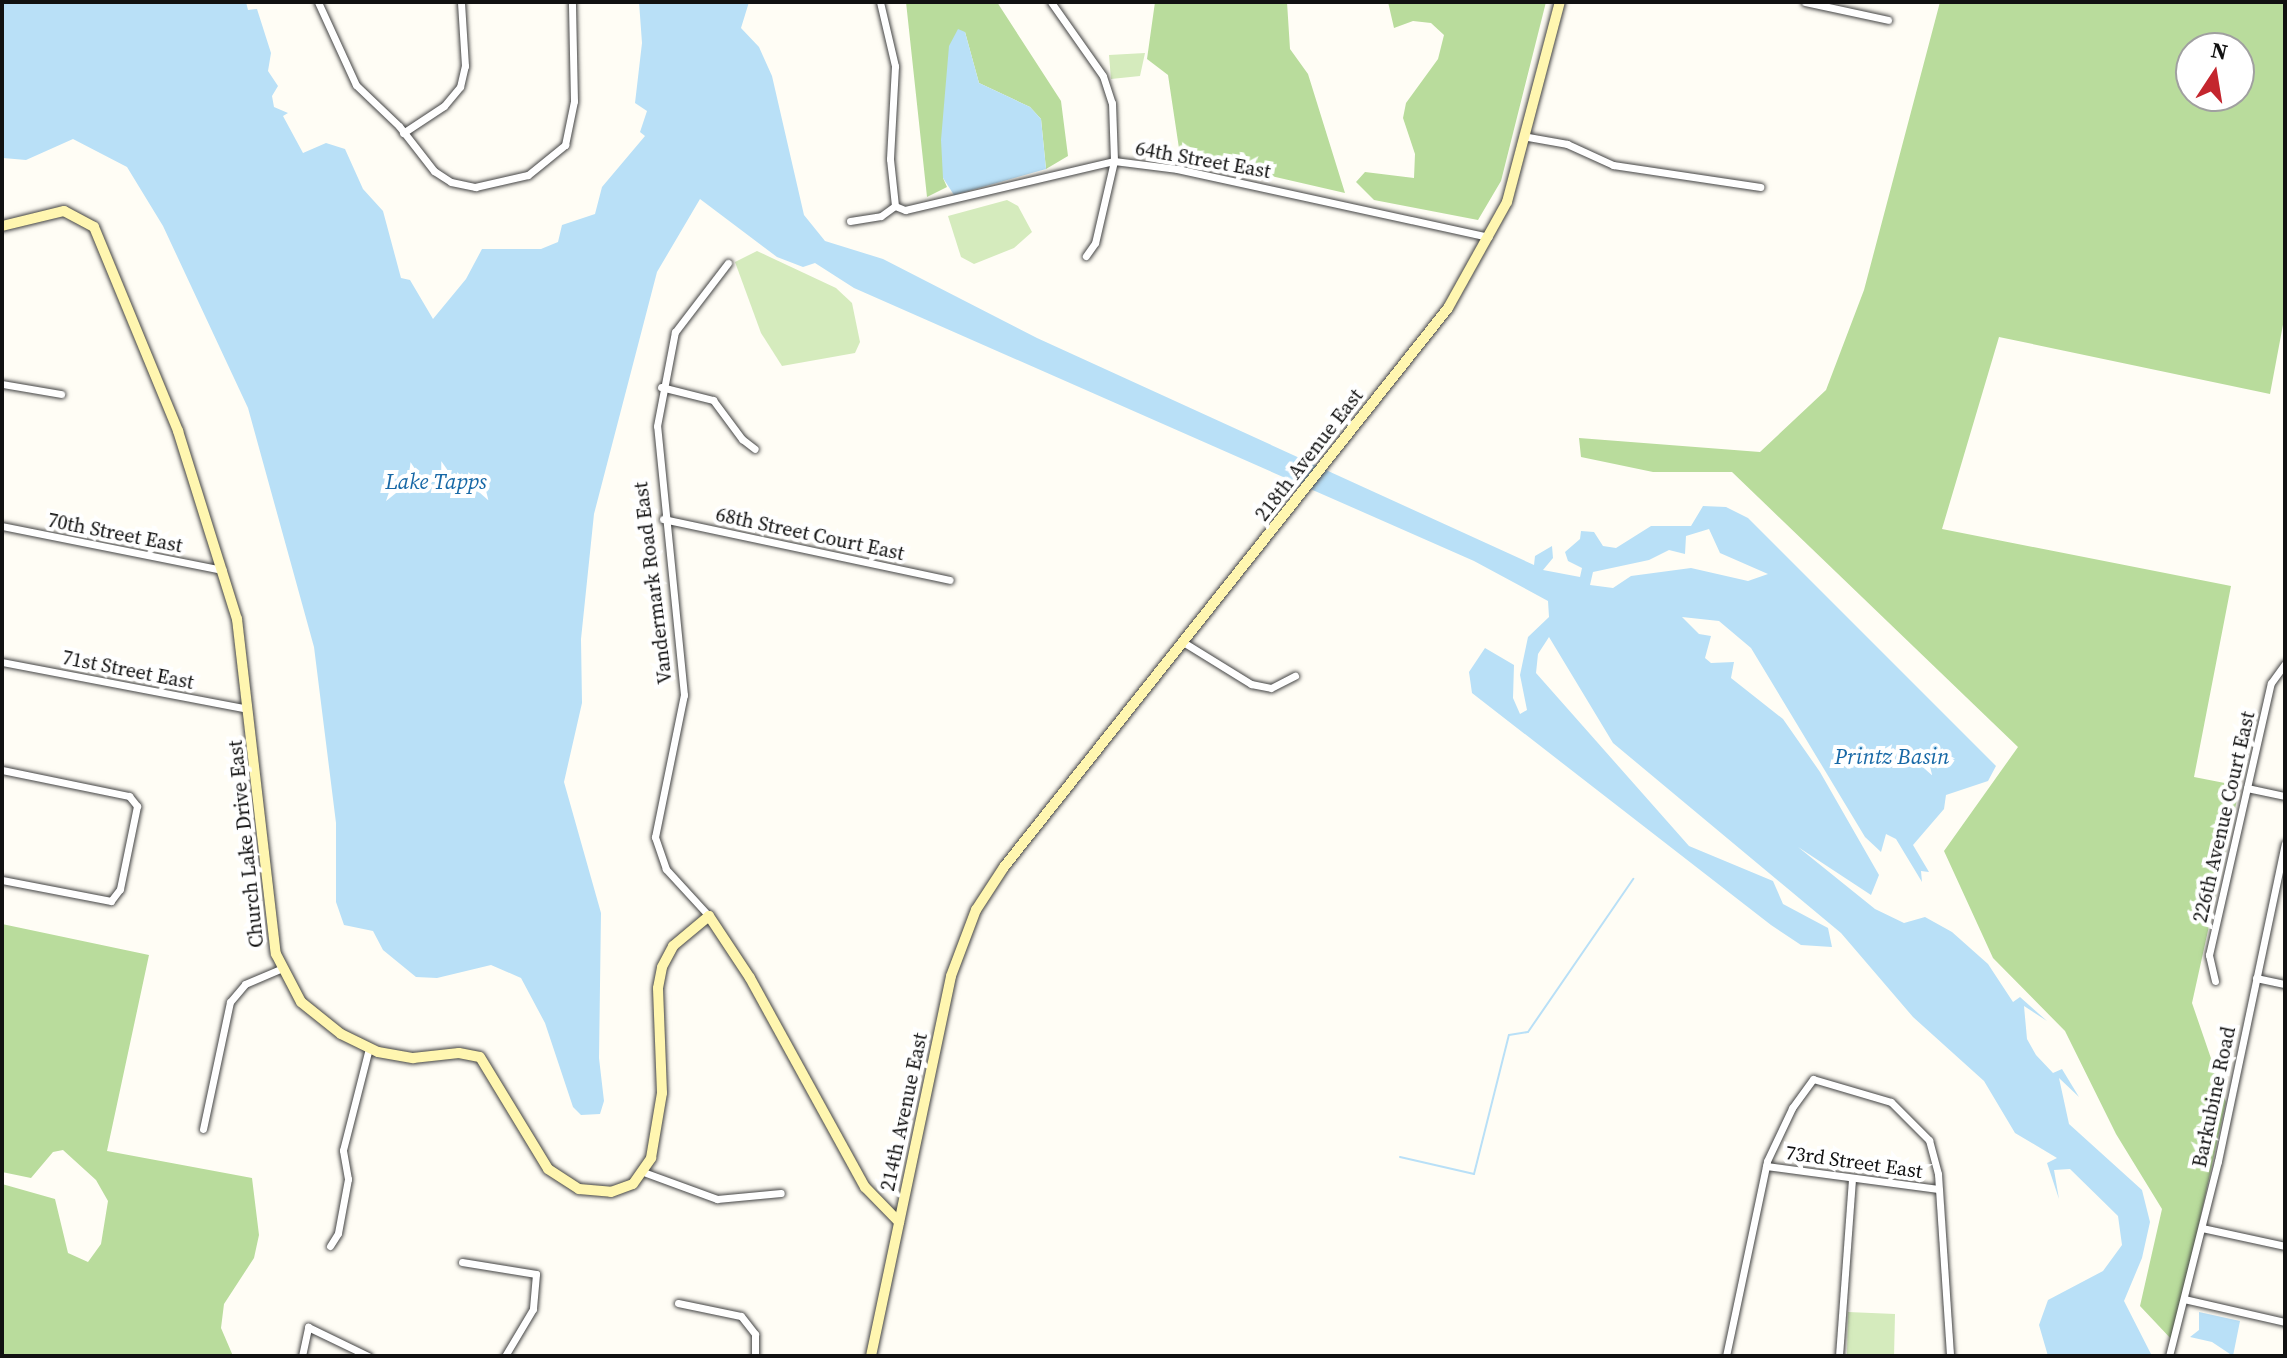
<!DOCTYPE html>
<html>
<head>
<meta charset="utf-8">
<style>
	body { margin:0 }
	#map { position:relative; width:2287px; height:1358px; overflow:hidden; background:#fffdf5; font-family:"Source Serif 4",serif }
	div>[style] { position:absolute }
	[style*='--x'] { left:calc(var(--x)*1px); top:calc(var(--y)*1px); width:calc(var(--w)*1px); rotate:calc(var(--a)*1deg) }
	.green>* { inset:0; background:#d5ebbd }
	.forest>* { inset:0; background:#b9dc9c }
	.water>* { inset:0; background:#b9e0f7 }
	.stream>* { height:2px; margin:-1px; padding:0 1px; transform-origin:1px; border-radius:1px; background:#b9e0f7 }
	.roads { filter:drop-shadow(0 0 2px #444) drop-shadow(0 0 2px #444) }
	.street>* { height:7px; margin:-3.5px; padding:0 3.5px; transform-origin:3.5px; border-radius:3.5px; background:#fff }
	.secondary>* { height:10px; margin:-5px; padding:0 5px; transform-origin:5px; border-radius:5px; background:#fff6b0 }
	span { translate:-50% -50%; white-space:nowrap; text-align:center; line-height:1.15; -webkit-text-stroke:8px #fff; paint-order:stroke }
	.street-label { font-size:20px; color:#111 }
	.water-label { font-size:22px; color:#1768a6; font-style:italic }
	.frame { position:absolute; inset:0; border:4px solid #111; pointer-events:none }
	.north { position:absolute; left:2175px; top:32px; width:80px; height:80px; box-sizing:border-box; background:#fff; border:2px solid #a0a0a0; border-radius:50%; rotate:12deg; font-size:22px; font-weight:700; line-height:32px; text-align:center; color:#111 }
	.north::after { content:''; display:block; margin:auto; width:28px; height:36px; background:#c4262e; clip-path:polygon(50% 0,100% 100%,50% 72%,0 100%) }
</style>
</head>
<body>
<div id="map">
	<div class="green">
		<div style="clip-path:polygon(1145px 53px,1140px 76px,1111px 79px,1109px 55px)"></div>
		<div style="clip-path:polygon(1007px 200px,1018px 206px,1032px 232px,1014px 248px,974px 264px,961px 257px,948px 216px)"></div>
		<div style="clip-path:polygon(757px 251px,836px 288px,852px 303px,860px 342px,855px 353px,782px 366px,761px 333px,735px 262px)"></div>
		<div style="clip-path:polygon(1848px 1312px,1895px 1314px,1894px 1356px,1847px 1354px)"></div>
	</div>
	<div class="forest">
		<div style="clip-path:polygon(906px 2px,997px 2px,1061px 101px,1068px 156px,1046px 169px,1041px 119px,1030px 107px,979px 83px,965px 32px,943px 178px,947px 187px,927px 197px)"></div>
		<div style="clip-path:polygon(1155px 2px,1287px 2px,1290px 49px,1308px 74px,1345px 193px,1180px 155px,1168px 75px,1147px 59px)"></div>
		<div style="clip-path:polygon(1388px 2px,1546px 2px,1501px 181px,1478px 220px,1374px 200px,1356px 182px,1365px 172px,1414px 178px,1415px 154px,1403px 118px,1406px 103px,1438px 59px,1444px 35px,1431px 23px,1413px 21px,1394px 28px)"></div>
		<div style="clip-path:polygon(evenodd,1940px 2px,2285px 2px,2285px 314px,2270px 394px,1999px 337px,1942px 529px,2231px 586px,2194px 777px,2240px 786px,2192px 1003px,2226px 1102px,2173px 1341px,2140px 1306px,2162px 1209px,2116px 1134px,2065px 1031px,1993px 958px,1944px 851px,2018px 747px,1732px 472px,1653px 472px,1581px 457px,1579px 438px,1760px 452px,1826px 390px,1864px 290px,1940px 2px,2191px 48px,2239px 48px,2239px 96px,2191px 96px,2191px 48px)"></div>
		<div style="clip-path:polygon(2px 924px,149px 955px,107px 1151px,252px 1178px,259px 1235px,254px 1258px,224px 1304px,221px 1328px,233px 1356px,2px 1356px,2px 1184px,55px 1199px,68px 1253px,88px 1262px,101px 1244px,108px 1201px,96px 1180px,63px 1150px,53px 1152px,31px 1178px,2px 1172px)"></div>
	</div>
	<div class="water">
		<div style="clip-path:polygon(evenodd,2px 2px,246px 2px,248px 10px,257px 9px,271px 53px,268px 71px,278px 86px,272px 96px,274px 107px,288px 113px,283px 116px,303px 153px,326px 143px,345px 149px,363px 189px,383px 211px,401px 278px,410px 280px,433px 319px,466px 279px,482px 249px,541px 249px,558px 242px,562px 225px,595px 214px,602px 187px,645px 136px,640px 132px,647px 111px,635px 103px,642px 43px,639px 2px,749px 2px,741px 28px,759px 47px,772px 76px,804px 215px,825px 241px,883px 259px,1037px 338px,1534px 565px,1535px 556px,1552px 546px,1553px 558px,1543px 570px,1580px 577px,1582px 568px,1568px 561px,1565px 552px,1580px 539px,1581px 531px,1594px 532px,1603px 546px,1616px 548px,1651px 526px,1691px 526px,1703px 506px,1726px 507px,1748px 518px,1996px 766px,1988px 781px,1946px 795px,1944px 809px,1913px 845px,1929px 872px,1921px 871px,1922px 882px,1896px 839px,1886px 834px,1881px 852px,1865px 837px,1751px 648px,1719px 621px,1682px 617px,1699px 634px,1711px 636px,1705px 658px,1711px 663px,1734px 662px,1731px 678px,1783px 719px,1820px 772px,1879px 875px,1871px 895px,1798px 847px,1875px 909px,1904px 923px,1925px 917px,1952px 932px,1988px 964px,2013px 1002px,2020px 997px,2047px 1021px,2024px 1006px,2027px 1039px,2036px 1055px,2053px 1073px,2062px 1069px,2079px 1097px,2059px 1078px,2069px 1124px,2142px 1190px,2150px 1222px,2142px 1258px,2124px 1301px,2152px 1356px,2048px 1356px,2039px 1325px,2048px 1300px,2103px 1271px,2122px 1245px,2118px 1216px,2070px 1169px,2054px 1170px,2059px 1199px,2047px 1163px,2057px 1158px,2015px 1133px,1984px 1081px,1913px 1017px,1841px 933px,1613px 743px,1549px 637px,1538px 654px,1536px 673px,1689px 846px,1773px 881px,1783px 904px,1828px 928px,1832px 947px,1801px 945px,1771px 925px,1472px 693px,1469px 672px,1485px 648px,1514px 665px,1513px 698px,1520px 714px,1527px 710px,1520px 675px,1528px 637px,1549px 617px,1548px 601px,1474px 561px,854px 288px,815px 263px,803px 267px,777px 257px,700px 199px,657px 272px,594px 514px,581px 639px,582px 703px,564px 782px,601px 913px,599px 1058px,604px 1101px,600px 1114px,581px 1115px,573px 1107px,545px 1023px,521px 978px,491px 965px,437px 978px,416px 977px,383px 950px,373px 931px,344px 925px,336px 902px,336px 823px,314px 647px,248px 408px,163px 226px,127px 167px,73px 139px,26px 160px,3px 158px,2px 2px,1709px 529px,1720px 553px,1768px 574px,1748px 581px,1691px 568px,1631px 576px,1613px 588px,1590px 585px,1593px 572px,1649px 560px,1669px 550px,1685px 554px,1686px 536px,1709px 529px)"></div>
		<div style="clip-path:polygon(958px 29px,965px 32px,979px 83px,1030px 107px,1041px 119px,1046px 169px,954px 195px,943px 178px,941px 140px,949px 46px)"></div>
		<div style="clip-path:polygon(2199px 1312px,2240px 1321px,2233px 1356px,2212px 1342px,2190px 1337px,2199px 1330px)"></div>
	</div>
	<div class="stream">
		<div style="--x:1400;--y:1157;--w:76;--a:12.9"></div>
		<div style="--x:1474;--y:1174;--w:143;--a:-75.9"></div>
		<div style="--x:1509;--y:1035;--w:19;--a:-9"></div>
		<div style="--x:1528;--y:1032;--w:186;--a:-55.5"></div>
	</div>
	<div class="roads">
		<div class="street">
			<div style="--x:318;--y:2;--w:91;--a:65.4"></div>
			<div style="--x:356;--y:85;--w:59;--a:43.6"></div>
			<div style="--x:399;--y:126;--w:57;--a:52.1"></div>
			<div style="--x:434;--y:171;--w:20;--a:33"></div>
			<div style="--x:451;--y:182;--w:25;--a:12"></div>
			<div style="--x:475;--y:187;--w:54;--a:-12.8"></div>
			<div style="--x:528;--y:175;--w:48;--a:-39"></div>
			<div style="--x:565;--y:145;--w:45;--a:-78.4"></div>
			<div style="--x:574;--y:101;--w:99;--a:-91.2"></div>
			<div style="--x:880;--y:2;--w:66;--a:76.8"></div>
			<div style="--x:895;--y:66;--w:93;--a:93.1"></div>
			<div style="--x:890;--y:159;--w:47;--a:83.9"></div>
			<div style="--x:1051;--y:2;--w:90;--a:54.9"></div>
			<div style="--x:1103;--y:76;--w:28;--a:72"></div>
			<div style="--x:1112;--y:103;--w:58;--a:88"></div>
			<div style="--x:1114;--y:161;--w:84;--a:103"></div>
			<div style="--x:1095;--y:243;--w:16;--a:125"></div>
			<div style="--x:1805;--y:2;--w:85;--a:12.2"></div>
			<div style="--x:403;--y:133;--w:49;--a:-33.4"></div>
			<div style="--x:444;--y:106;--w:25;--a:-50"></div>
			<div style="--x:460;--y:87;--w:22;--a:-77"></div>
			<div style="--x:465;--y:66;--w:64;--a:-93.6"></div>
			<div style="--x:1528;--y:137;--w:40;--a:10"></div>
			<div style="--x:1567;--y:144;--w:51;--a:24.5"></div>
			<div style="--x:1613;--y:165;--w:149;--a:8.5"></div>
			<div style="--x:850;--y:221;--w:31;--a:-9"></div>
			<div style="--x:881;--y:216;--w:17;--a:-36"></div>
			<div style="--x:895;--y:206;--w:11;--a:22"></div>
			<div style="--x:905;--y:210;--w:215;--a:-13.2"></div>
			<div style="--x:1114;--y:161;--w:64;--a:7.2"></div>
			<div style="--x:1177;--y:169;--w:319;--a:12.3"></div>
			<div style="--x:2;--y:384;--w:60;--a:9.6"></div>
			<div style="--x:661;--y:387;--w:54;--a:14"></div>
			<div style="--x:713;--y:400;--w:49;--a:53.4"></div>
			<div style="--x:742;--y:439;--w:16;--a:38"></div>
			<div style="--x:663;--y:519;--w:293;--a:12"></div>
			<div style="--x:2;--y:526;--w:225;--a:11.3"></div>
			<div style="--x:1183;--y:642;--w:80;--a:31.7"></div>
			<div style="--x:1251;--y:684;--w:20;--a:11"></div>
			<div style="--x:1271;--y:688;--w:27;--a:-27"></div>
			<div style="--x:2;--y:662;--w:250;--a:10.8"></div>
			<div style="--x:2;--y:770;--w:130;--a:11.6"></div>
			<div style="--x:129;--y:796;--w:13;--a:51"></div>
			<div style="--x:137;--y:806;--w:85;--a:101.6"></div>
			<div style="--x:120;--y:889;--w:15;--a:127"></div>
			<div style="--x:111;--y:901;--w:111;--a:-169.1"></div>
			<div style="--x:2247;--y:788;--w:39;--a:12"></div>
			<div style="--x:709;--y:916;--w:64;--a:-132.5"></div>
			<div style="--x:666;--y:869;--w:34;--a:-109"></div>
			<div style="--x:655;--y:837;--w:145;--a:-78.5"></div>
			<div style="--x:684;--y:695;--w:270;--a:-95.7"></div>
			<div style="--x:657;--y:426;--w:96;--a:-79.2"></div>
			<div style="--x:675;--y:332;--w:87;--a:-52.5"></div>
			<div style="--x:2256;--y:978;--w:30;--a:12"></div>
			<div style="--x:2215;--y:981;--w:27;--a:-103"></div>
			<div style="--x:2209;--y:955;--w:279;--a:-77.2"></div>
			<div style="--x:2271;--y:683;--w:24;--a:-54"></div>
			<div style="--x:203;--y:1129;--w:130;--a:-78"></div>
			<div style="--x:230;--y:1002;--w:23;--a:-50"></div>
			<div style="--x:245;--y:984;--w:38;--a:-23"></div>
			<div style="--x:1766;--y:1166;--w:174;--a:7.6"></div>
			<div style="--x:646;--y:1173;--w:76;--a:20.1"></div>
			<div style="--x:717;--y:1199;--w:64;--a:-5.4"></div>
			<div style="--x:2202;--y:1228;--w:85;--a:12.2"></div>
			<div style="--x:330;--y:1246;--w:15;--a:-58"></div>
			<div style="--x:338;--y:1233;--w:55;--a:-79.5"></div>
			<div style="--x:348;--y:1179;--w:29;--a:-100"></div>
			<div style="--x:343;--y:1150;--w:105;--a:-75.7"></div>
			<div style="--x:462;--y:1262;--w:75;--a:9.2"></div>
			<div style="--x:536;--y:1274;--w:35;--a:95"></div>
			<div style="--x:533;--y:1309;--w:55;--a:120.8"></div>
			<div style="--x:2184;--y:1299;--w:104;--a:12.8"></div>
			<div style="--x:678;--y:1303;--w:64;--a:11.7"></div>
			<div style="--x:741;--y:1316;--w:23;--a:52"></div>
			<div style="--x:755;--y:1334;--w:22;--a:90"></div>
			<div style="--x:302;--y:1356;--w:30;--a:-78"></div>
			<div style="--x:308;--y:1327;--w:67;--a:25.8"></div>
			<div style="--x:1726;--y:1356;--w:199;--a:-78.1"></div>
			<div style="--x:1767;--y:1161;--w:59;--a:-64.7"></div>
			<div style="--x:1792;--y:1108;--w:36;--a:-54"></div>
			<div style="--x:1813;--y:1079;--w:81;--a:16.4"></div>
			<div style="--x:1891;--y:1102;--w:54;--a:45"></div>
			<div style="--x:1929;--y:1140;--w:35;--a:75"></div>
			<div style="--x:1938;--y:1174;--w:182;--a:86.2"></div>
			<div style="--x:1839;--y:1356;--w:178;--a:-85.8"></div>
			<div style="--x:2169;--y:1356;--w:201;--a:-75.9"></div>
			<div style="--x:2218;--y:1161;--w:324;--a:-78.1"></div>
		</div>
		<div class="secondary">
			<div style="--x:2;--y:226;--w:64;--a:-13.6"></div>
			<div style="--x:64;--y:211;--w:34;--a:28"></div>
			<div style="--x:94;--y:227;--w:221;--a:67.6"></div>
			<div style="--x:178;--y:431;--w:197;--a:72.6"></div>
			<div style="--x:237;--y:619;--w:337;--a:83.4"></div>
			<div style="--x:276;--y:954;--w:54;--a:62.5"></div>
			<div style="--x:301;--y:1002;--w:51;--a:38.7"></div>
			<div style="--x:341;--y:1034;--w:41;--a:25.9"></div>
			<div style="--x:378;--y:1052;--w:36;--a:10"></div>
			<div style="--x:413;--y:1058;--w:46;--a:-6.2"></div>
			<div style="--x:459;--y:1053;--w:21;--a:11"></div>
			<div style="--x:480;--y:1057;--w:131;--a:58.7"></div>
			<div style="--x:548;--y:1169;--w:37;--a:33"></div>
			<div style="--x:579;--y:1189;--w:32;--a:5"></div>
			<div style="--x:611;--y:1192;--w:23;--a:-20"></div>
			<div style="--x:633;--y:1184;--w:32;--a:-55"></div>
			<div style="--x:651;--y:1158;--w:66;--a:-80.4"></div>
			<div style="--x:662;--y:1093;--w:105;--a:-92.2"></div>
			<div style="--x:658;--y:988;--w:21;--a:-79"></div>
			<div style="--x:662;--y:967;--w:24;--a:-62"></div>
			<div style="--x:673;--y:946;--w:47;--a:-39.8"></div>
			<div style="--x:709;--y:916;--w:74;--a:56.5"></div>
			<div style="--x:750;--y:978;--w:239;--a:61.2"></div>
			<div style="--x:865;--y:1187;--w:49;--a:45.8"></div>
			<div style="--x:871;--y:1356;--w:388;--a:-78.1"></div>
			<div style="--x:951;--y:976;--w:71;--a:-69.3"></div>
			<div style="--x:976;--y:910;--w:51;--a:-56.9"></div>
			<div style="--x:1004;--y:867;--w:714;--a:-51.54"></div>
			<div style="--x:1448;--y:308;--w:121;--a:-60.9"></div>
			<div style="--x:1507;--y:202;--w:207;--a:-75.2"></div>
		</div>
	</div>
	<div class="street-label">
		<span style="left:1203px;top:160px;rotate:10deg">64th Street East</span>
		<span style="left:1309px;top:455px;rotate:-52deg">218th Avenue East</span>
		<span style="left:115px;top:533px;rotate:11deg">70th Street East</span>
		<span style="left:810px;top:534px;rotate:12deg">68th Street Court East</span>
		<span style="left:653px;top:583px;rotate:-97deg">Vandermark Road East</span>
		<span style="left:128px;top:670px;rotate:11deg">71st Street East</span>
		<span style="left:2224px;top:817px;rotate:-77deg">226th Avenue Court East</span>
		<span style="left:246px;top:844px;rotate:-96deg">Church Lake Drive East</span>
		<span style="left:2214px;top:1097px;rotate:-78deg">Barkubine Road</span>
		<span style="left:904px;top:1112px;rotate:-78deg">214th Avenue East</span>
		<span style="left:1854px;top:1162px;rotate:8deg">73rd Street East</span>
	</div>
	<div class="water-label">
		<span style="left:436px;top:482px">Lake Tapps</span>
		<span style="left:1892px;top:757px">Printz Basin</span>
	</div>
	<div class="frame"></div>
	<div class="north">N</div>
</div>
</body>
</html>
